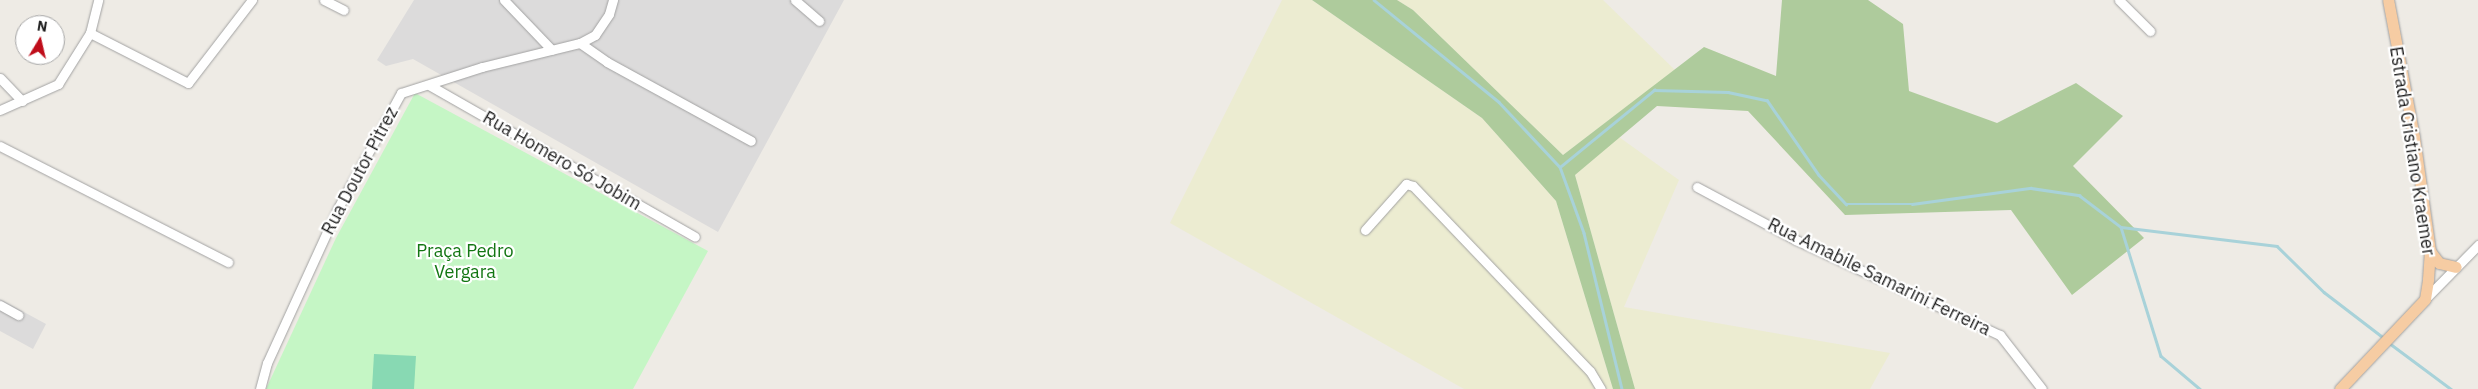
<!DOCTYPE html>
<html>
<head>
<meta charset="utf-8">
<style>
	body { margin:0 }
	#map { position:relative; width:2478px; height:389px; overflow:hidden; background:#eeebe5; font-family:"IBM Plex Sans",sans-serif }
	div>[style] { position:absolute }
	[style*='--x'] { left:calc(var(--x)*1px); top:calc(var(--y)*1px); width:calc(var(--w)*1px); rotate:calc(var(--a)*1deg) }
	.residential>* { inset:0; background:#dcdbdb }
	.farmland>* { inset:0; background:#ececd1 }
	.forest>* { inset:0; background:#aecb9c }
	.park>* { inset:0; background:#c5f6c5 }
	.pitch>* { inset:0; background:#88d9b3 }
	.stream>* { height:2.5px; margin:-1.25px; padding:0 1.25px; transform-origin:1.25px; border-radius:1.25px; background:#a8d2d9 }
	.roads { filter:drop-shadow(0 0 1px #a2a2a2) drop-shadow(0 0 1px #a2a2a2) }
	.minor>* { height:9px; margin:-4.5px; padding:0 4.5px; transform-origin:4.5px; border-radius:4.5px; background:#fff }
	.major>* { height:11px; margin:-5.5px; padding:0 5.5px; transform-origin:5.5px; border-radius:5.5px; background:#f6cca3 }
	span { translate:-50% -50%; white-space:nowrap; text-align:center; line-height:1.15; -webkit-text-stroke:4.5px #fff; paint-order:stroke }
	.street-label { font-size:18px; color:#1e1e1e }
	.park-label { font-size:18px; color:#137613 }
	.north { position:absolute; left:15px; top:15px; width:50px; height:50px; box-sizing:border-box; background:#fff; border:1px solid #a5a5a5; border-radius:50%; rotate:9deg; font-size:14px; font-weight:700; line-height:20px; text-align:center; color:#1e1e1e }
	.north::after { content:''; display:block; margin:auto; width:18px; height:22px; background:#bf0d1a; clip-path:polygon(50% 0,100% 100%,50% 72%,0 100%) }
</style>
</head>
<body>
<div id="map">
	<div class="residential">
		<div style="clip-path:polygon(414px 0,844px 0,718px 232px,413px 59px,386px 66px,377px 60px)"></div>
		<div style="clip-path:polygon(0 299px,46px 324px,33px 349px,0 331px)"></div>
	</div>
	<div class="farmland">
		<div style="clip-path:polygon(1282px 0,1312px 0,1482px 118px,1556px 201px,1613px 389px,1464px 389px,1170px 223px)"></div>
		<div style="clip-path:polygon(1397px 0,1603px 0,1675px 70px,1563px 155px,1413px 10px)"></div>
		<div style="clip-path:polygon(1619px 137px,1679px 180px,1624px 307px,1890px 353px,1870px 389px,1635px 389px,1575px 175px)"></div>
	</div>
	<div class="forest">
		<div style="clip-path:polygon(1312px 0,1397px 0,1413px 10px,1563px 155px,1704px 47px,1776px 76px,1782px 0,1868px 0,1903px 24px,1909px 91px,1997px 123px,2076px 83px,2123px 116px,2073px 166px,2144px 238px,2072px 295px,2011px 210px,1845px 215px,1748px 111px,1657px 106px,1575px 175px,1635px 389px,1613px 389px,1556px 201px,1482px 118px)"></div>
	</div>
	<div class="park">
		<div style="clip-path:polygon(415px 93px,708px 251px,633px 389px,266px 389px,336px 238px)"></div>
	</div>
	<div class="pitch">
		<div style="clip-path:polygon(374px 354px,416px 356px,414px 389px,372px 389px)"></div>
	</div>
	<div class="stream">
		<div style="--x:1374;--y:0;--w:161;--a:39.2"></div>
		<div style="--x:1499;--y:102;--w:89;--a:46.8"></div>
		<div style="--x:1560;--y:167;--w:70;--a:70"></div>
		<div style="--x:1584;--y:233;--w:161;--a:76.3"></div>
		<div style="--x:1560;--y:167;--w:122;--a:-39.3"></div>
		<div style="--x:1654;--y:90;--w:74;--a:1.5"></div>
		<div style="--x:1728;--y:92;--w:40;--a:12"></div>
		<div style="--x:1767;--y:100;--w:91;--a:55.3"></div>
		<div style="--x:1819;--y:175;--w:40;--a:47"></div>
		<div style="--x:1846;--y:204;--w:66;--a:0"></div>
		<div style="--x:1912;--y:204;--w:120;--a:-7.7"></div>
		<div style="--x:2031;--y:188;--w:49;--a:8.3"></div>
		<div style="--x:2079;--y:195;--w:53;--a:37.3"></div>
		<div style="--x:2121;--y:227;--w:135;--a:72.8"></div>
		<div style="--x:2161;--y:356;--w:51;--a:40.2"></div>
		<div style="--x:2121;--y:227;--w:157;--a:6.9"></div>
		<div style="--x:2277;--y:246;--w:66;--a:44.4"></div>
		<div style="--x:2324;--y:292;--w:76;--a:37.5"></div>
		<div style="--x:2388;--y:342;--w:79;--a:36.7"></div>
	</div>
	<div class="roads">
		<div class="minor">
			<div style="--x:324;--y:0;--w:22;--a:27"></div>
			<div style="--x:504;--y:0;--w:69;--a:46.2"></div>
			<div style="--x:795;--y:0;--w:32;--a:41"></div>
			<div style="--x:2119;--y:0;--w:44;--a:45"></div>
			<div style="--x:90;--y:33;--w:110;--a:27"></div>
			<div style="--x:188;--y:83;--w:105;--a:-52.4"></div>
			<div style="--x:580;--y:43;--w:33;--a:35"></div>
			<div style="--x:607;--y:62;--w:164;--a:28.7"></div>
			<div style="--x:0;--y:78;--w:32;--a:46"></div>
			<div style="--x:429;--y:85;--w:306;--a:29.7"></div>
			<div style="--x:0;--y:110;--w:64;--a:-24.1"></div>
			<div style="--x:58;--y:84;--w:60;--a:-57.9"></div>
			<div style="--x:90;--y:33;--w:34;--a:-76"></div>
			<div style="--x:0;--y:146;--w:256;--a:27"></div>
			<div style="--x:1697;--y:187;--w:112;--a:28.2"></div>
			<div style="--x:1796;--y:240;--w:225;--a:25"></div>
			<div style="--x:2000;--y:335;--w:68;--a:52.1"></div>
			<div style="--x:1365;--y:230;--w:62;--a:-48.3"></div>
			<div style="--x:1406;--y:184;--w:7;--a:16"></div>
			<div style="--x:1413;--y:186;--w:256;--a:46.3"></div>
			<div style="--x:1590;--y:371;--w:21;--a:59"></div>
			<div style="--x:2425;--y:299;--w:76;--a:-45.5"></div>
			<div style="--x:0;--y:305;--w:21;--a:29"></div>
			<div style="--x:260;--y:389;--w:27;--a:-75"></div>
			<div style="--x:267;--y:363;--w:170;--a:-65.4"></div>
			<div style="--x:338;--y:208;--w:131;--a:-61.3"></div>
			<div style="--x:401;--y:93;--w:85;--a:-17.8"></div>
			<div style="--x:482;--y:67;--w:101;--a:-13.8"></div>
			<div style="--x:580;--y:43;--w:17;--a:-28"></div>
			<div style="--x:595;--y:35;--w:25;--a:-56"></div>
			<div style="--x:609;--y:14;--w:15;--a:-74"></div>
		</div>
		<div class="major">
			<div style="--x:2430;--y:251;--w:15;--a:53"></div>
			<div style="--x:2439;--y:263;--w:17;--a:13"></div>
			<div style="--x:2340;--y:389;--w:124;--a:-46.6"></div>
			<div style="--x:2425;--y:299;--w:20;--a:-81"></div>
			<div style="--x:2428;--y:279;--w:28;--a:-86"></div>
			<div style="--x:2430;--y:251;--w:115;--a:-98"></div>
			<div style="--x:2414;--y:137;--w:139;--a:-100.7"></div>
		</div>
	</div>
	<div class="street-label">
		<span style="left:2412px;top:151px;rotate:81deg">Estrada Cristiano Kraemer</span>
		<span style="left:562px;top:161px;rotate:30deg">Rua Homero Só Jobim</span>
		<span style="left:360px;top:171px;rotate:-62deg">Rua Doutor Pitrez</span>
		<span style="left:1879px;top:277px;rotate:26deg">Rua Amabile Samarini Ferreira</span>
	</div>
	<div class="park-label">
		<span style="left:465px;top:262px">Praça Pedro<br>Vergara</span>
	</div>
	<div class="north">N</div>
</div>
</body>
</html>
